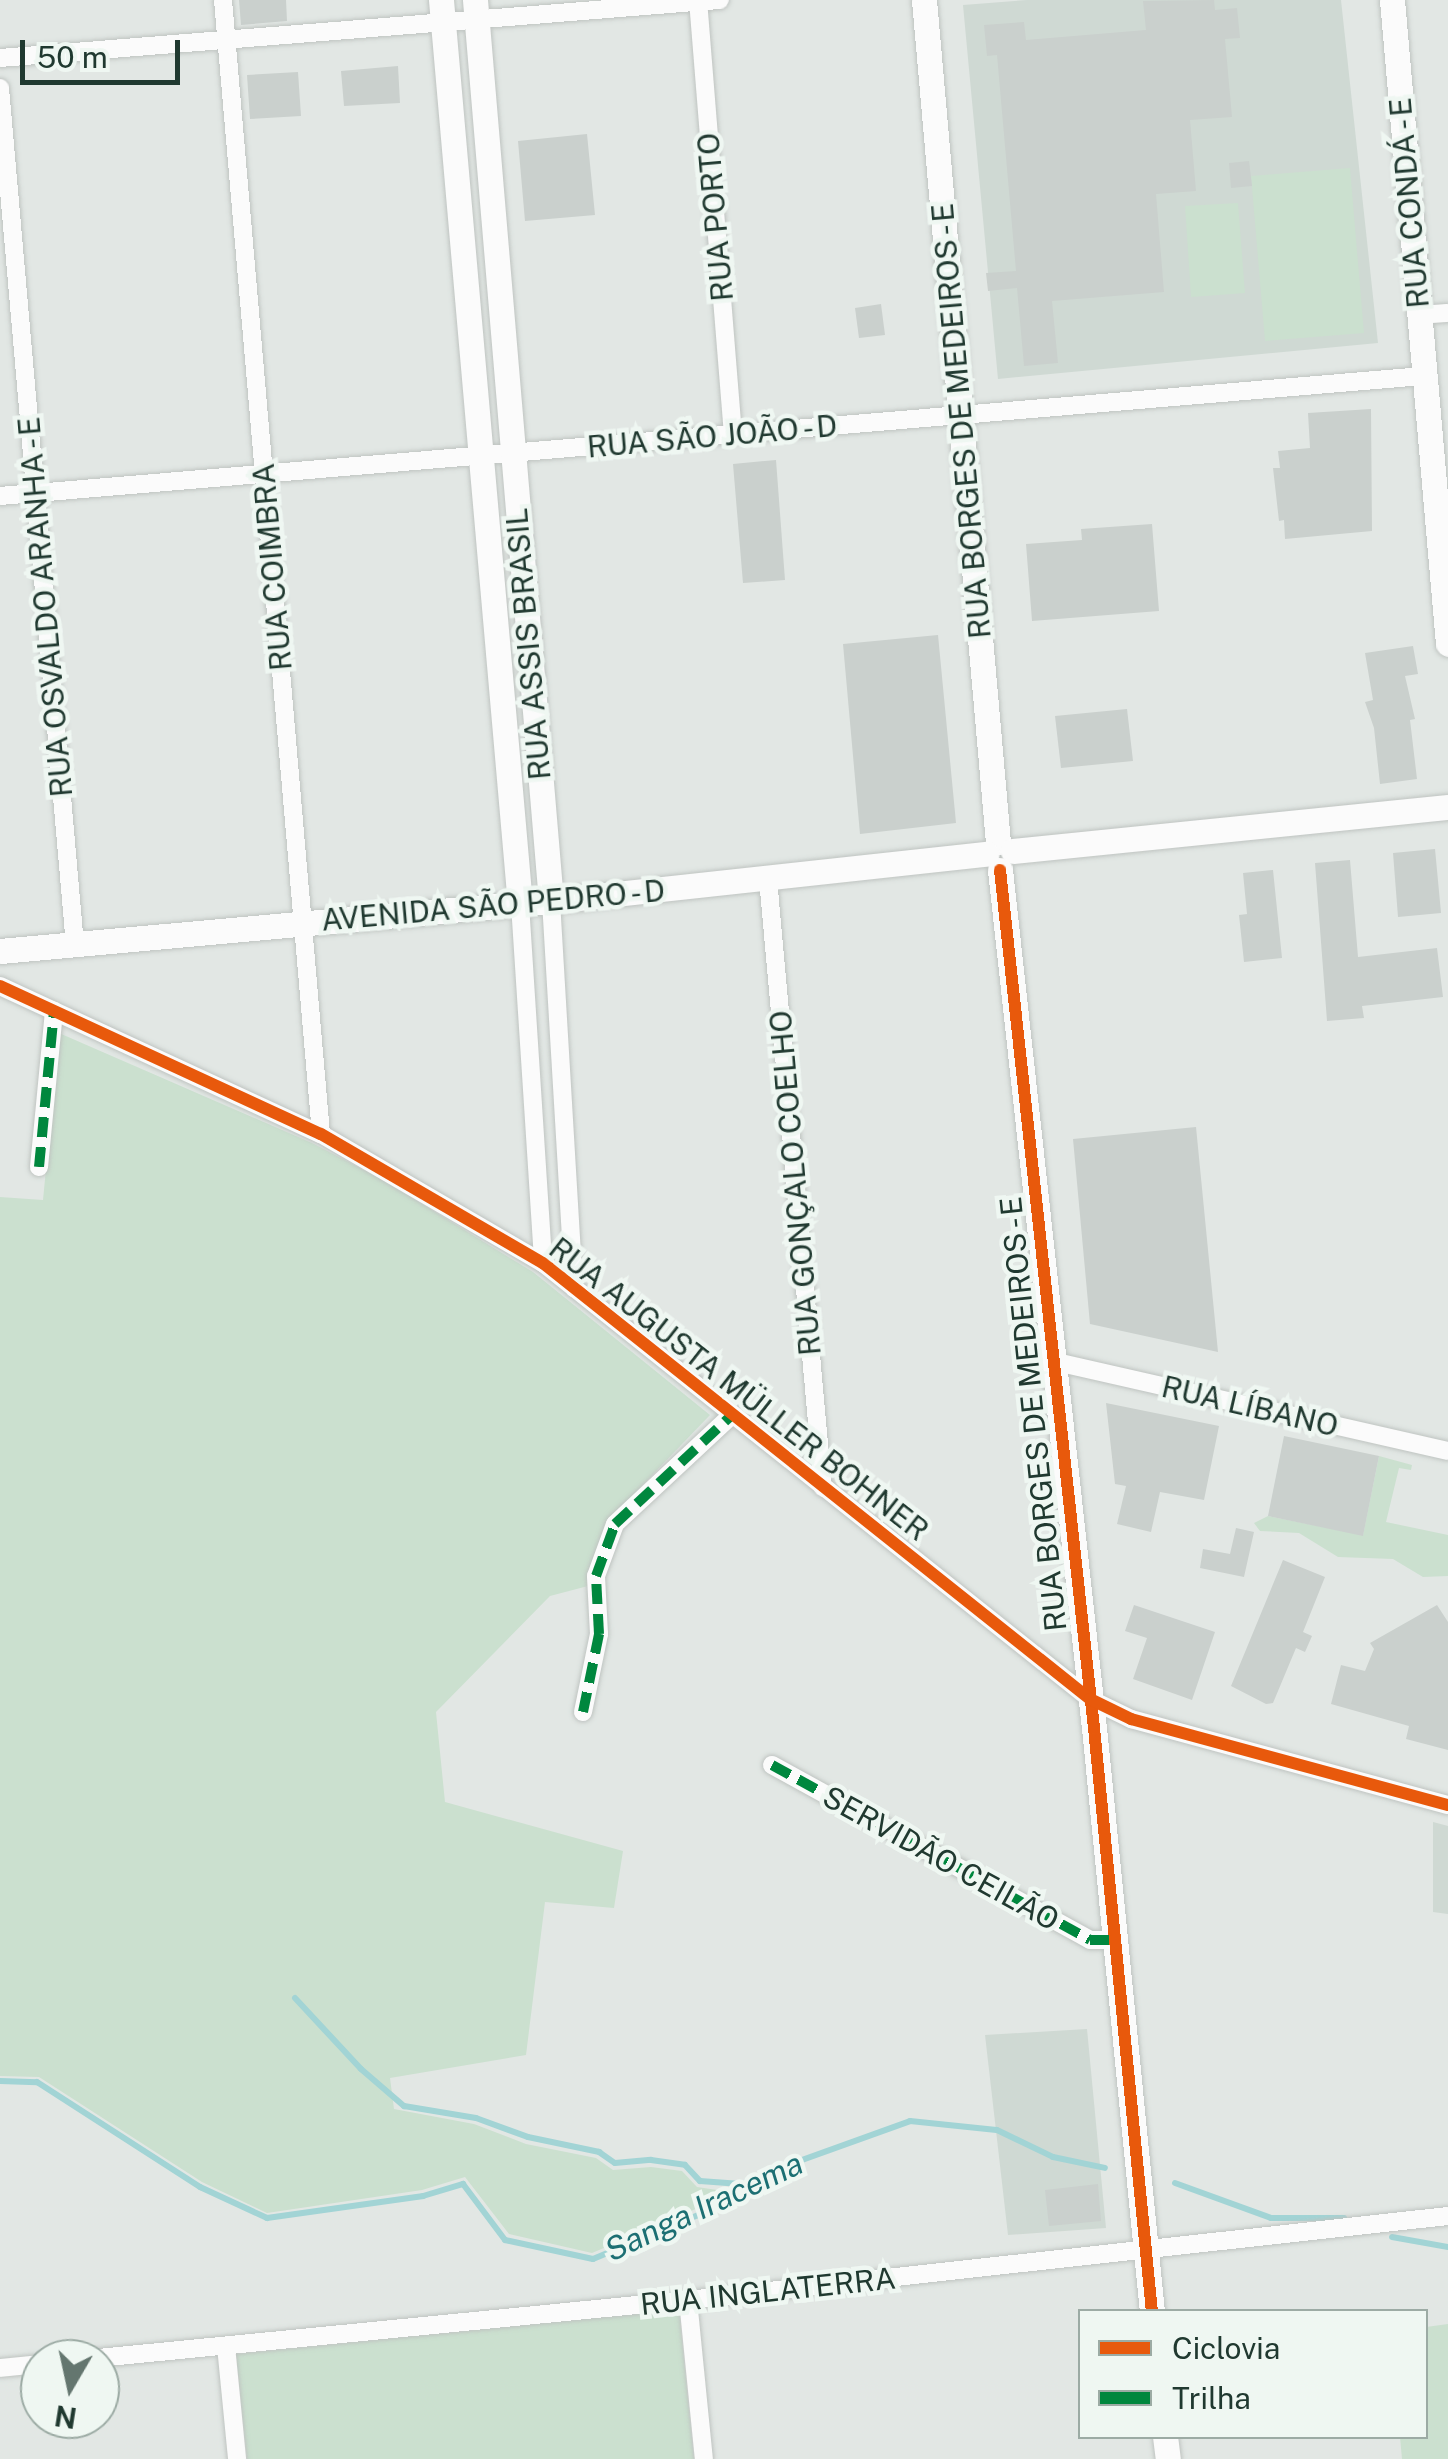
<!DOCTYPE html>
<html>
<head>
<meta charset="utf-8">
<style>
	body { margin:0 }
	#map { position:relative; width:1448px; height:2459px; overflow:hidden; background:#e2e7e4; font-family:"Public Sans",sans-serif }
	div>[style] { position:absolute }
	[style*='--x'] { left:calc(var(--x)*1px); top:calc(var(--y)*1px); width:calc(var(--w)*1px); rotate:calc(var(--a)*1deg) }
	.built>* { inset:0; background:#cfd9d3 }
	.green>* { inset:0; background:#cbe0cf }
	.stream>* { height:6px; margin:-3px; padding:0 3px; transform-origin:3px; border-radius:3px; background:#a2d4d5 }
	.building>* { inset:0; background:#cad0cd }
	.roads { filter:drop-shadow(0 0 2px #bfc4c1) drop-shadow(0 0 2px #bfc4c1) }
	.street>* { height:18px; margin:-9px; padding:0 9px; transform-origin:9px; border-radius:9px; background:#fbfbfb }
	.secondary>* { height:25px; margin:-12.5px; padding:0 12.5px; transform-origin:12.5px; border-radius:12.5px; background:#fbfbfb }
	.quiet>* { height:10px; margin-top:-5px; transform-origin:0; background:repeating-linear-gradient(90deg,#00873e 0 20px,transparent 0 30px) }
	.cycleway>* { height:12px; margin:-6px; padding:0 6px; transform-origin:6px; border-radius:6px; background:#e8590c }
	span { translate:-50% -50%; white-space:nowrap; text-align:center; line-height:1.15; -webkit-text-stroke:9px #eff7f2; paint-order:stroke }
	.street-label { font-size:30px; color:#203930 }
	.water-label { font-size:32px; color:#1c6f73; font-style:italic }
	.legend { position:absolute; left:1078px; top:2309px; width:350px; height:130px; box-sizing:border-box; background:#eff7f2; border:2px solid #9caba4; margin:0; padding:12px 18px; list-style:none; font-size:30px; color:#203930 }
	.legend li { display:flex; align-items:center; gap:20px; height:50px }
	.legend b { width:50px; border:2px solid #9caba4 }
	.north { position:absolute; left:20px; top:2339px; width:100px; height:100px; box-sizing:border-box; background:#eff7f2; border:2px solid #9caba4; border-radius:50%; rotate:189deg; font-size:28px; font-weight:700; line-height:40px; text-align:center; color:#203930 }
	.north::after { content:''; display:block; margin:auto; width:35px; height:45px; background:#64766f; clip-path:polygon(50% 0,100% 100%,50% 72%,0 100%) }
	.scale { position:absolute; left:20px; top:40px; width:160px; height:45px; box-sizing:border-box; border:5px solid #203930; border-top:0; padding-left:12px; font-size:30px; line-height:35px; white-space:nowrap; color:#203930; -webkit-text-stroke:8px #eff7f2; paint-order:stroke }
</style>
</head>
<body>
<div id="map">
	<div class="built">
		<div style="clip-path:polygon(1027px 0,1341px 0,1378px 343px,998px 379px,963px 5px)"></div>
		<div style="clip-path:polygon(1433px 1822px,1448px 1826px,1448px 1914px,1433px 1912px)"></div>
		<div style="clip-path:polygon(1087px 2029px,1106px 2228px,1008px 2235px,985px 2035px)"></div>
	</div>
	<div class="green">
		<div style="clip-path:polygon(1350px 168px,1364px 333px,1265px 341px,1251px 176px)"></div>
		<div style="clip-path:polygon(1238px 203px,1245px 293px,1191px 297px,1185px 206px)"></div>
		<div style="clip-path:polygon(59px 1033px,312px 1143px,383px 1180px,533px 1272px,710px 1415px,606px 1523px,588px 1586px,550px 1596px,436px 1712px,445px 1802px,623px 1851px,614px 1908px,545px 1902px,526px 2055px,390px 2078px,394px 2109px,474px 2124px,526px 2144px,596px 2158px,613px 2170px,651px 2167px,682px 2171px,697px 2187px,724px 2191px,705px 2205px,592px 2253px,509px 2234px,465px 2177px,422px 2190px,267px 2213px,202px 2182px,39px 2077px,0 2076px,0 1197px,43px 1200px)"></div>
		<div style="clip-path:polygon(1379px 1456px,1412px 1465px,1411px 1470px,1399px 1468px,1386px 1522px,1448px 1535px,1448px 1576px,1423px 1577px,1393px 1559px,1338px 1557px,1299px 1533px,1260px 1531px,1254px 1523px,1268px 1516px,1363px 1535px)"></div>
		<div style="clip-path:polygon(679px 2310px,694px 2459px,247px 2459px,236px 2354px)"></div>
		<div style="clip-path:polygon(1448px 2324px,1448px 2459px,1402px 2459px,1400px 2437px,1426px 2436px,1426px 2327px)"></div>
	</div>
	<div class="stream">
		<div style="--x:295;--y:1998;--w:97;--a:47.1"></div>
		<div style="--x:361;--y:2069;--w:57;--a:40.7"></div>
		<div style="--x:404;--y:2106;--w:73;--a:9.5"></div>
		<div style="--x:476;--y:2118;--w:55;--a:20.1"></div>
		<div style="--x:528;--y:2137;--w:73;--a:11.9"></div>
		<div style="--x:599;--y:2152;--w:19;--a:35"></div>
		<div style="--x:615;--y:2163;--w:36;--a:-5"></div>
		<div style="--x:651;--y:2160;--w:34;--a:8"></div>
		<div style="--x:685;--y:2165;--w:22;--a:47"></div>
		<div style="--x:700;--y:2181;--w:41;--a:4.2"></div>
		<div style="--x:0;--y:2081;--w:37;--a:2"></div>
		<div style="--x:37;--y:2082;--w:194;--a:32.8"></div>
		<div style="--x:200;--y:2187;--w:74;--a:24.8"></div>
		<div style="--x:267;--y:2218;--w:158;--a:-8"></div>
		<div style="--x:423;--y:2196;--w:42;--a:-16.7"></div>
		<div style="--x:463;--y:2184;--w:70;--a:53.1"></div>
		<div style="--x:505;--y:2240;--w:90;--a:12.2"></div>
		<div style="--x:593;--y:2259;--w:125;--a:-22.7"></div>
		<div style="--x:708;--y:2211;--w:55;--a:-36.9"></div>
		<div style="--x:752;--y:2178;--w:168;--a:-19.8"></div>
		<div style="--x:910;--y:2121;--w:87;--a:5.9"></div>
		<div style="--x:997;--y:2130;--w:62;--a:25.7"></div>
		<div style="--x:1053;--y:2157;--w:53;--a:11.9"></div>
		<div style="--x:1175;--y:2183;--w:102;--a:20"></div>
		<div style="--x:1271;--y:2218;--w:73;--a:0"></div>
		<div style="--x:1392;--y:2237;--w:57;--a:10.1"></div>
	</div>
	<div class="building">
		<div style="clip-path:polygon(239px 0,286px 0,287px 21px,241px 25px)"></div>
		<div style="clip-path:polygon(1214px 0,1215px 10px,1237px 8px,1240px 38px,1225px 39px,1232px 117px,1190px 120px,1196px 191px,1156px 194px,1164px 292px,1052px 301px,1058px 363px,1024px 366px,1017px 288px,988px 291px,986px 273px,1016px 271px,997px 55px,987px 56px,984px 25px,1024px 22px,1026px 40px,1146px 30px,1143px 1px)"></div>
		<div style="clip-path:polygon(398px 66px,400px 103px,344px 106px,341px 71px)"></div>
		<div style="clip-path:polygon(298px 72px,301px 116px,250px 119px,247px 75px)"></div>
		<div style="clip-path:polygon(587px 134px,595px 215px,525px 221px,518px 141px)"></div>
		<div style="clip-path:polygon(1249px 161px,1252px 186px,1231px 188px,1229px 163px)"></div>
		<div style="clip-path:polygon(881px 304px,885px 335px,859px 338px,855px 308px)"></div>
		<div style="clip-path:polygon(1371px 409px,1372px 531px,1285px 539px,1284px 520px,1279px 521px,1273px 468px,1280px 468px,1278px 451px,1310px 448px,1308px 413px)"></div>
		<div style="clip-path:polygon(776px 460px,785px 580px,743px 583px,733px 464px)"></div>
		<div style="clip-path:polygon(1152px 524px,1159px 611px,1032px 621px,1026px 544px,1082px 540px,1081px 529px)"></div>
		<div style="clip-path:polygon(938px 635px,956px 823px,860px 834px,843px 644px)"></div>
		<div style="clip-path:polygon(1413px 646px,1418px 674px,1405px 676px,1415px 719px,1410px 720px,1417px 779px,1380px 784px,1374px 728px,1365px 702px,1373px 700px,1365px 653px)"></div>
		<div style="clip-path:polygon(1127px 709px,1133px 761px,1061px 768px,1055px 716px)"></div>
		<div style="clip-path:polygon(1435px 849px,1441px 913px,1398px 917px,1393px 853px)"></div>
		<div style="clip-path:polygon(1350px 860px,1358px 957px,1437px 948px,1443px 997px,1362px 1006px,1364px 1018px,1327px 1021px,1315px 863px)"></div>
		<div style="clip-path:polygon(1273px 870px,1282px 958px,1244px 962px,1239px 915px,1247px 914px,1243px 873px)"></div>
		<div style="clip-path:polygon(1196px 1127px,1218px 1352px,1090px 1324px,1073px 1139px)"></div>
		<div style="clip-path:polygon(1106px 1403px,1219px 1426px,1204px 1500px,1160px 1492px,1151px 1532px,1117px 1524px,1126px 1486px,1115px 1484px)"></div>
		<div style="clip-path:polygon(1284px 1436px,1379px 1456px,1363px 1536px,1268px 1516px)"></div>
		<div style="clip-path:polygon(1236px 1528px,1254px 1532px,1244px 1577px,1200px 1568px,1203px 1549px,1230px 1554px)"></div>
		<div style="clip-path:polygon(1283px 1560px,1325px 1577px,1303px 1632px,1312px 1636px,1305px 1652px,1296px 1648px,1273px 1703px,1266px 1704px,1231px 1686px)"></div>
		<div style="clip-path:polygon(1134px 1605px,1215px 1632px,1192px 1700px,1133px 1679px,1147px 1638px,1125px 1631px)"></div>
		<div style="clip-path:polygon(1437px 1605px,1448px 1622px,1448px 1750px,1406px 1739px,1409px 1726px,1331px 1704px,1341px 1665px,1365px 1671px,1374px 1649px,1370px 1643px)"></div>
		<div style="clip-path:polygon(1098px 2184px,1101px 2221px,1049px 2226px,1045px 2190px)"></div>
	</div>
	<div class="roads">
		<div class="street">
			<div style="--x:223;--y:0;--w:1138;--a:85.06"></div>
			<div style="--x:698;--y:0;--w:435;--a:85.4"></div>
			<div style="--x:0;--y:58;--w:722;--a:-4.61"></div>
			<div style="--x:0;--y:88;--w:861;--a:85"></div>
			<div style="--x:1419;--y:315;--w:29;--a:-4"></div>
			<div style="--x:0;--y:496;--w:1429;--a:-4.82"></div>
			<div style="--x:768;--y:879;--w:611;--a:84.84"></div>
			<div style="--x:551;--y:901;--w:388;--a:86.6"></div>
			<div style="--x:520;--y:904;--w:360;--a:86.3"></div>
			<div style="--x:0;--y:986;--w:353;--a:24.8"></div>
			<div style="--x:321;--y:1134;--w:257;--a:30.2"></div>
			<div style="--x:543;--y:1263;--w:700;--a:38.56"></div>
			<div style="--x:1090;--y:1699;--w:46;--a:26"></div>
			<div style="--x:1131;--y:1719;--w:328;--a:15.2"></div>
			<div style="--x:39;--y:1167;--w:157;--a:-84.5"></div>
			<div style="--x:1052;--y:1361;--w:406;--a:12.8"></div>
			<div style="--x:583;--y:1712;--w:80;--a:-78.4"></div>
			<div style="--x:599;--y:1634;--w:58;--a:-93"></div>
			<div style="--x:596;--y:1576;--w:55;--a:-69.9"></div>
			<div style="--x:615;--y:1524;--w:160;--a:-43"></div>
			<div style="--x:772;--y:1765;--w:363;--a:28.8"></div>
			<div style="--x:1090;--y:1940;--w:23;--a:0"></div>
			<div style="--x:688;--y:2300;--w:160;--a:84.3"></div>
			<div style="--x:226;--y:2346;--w:114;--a:84.4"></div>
			<div style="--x:88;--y:2359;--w:603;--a:-5.62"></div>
			<div style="--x:688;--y:2300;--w:765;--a:-6.31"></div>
			<div style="--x:0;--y:2368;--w:40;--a:-5.7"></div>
		</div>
		<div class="secondary">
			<div style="--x:441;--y:0;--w:907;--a:85.01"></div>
			<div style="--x:475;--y:0;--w:904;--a:85.18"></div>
			<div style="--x:924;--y:0;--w:845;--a:84.98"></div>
			<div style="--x:1392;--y:0;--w:646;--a:85.03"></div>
			<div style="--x:1013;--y:851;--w:437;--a:-5.8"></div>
			<div style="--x:1000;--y:870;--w:873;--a:83.75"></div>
			<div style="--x:1095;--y:1738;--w:577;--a:84.33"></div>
			<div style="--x:0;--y:951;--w:553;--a:-5.19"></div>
			<div style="--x:551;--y:901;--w:438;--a:-6.2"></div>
			<div style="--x:1165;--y:2436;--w:23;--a:83"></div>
		</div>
	</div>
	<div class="quiet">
		<div style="--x:39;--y:1167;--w:157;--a:-84.5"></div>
		<div style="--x:583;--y:1712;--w:80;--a:-78.4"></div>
		<div style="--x:599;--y:1634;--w:58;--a:-93"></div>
		<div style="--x:596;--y:1576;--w:55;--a:-69.9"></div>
		<div style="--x:615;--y:1524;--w:160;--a:-43"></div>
		<div style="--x:772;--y:1765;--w:363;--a:28.8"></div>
		<div style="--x:1090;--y:1940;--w:23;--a:0"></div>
	</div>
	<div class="cycleway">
		<div style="--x:1000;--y:870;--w:873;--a:83.75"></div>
		<div style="--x:1095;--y:1738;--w:577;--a:84.33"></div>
		<div style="--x:0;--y:986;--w:353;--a:24.8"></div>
		<div style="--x:321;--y:1134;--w:257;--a:30.2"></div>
		<div style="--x:543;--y:1263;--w:700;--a:38.56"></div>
		<div style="--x:1090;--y:1699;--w:46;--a:26"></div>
		<div style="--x:1131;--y:1719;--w:328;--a:15.2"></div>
	</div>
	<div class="street-label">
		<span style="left:1409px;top:203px;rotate:-95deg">RUA CONDÁ - E</span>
		<span style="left:715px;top:217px;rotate:-95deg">RUA PORTO</span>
		<span style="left:961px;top:421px;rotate:-95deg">RUA BORGES DE MEDEIROS - E</span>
		<span style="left:712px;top:436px;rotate:-5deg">RUA SÃO JOÃO - D</span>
		<span style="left:272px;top:567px;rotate:-95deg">RUA COIMBRA</span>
		<span style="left:45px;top:607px;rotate:-95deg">RUA OSVALDO ARANHA - E</span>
		<span style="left:528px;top:644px;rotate:-95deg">RUA ASSIS BRASIL</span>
		<span style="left:493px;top:905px;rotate:-5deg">AVENIDA SÃO PEDRO - D</span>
		<span style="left:795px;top:1183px;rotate:-95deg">RUA GONÇALO COELHO</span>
		<span style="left:739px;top:1389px;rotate:38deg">RUA AUGUSTA MÜLLER BOHNER</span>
		<span style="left:1250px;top:1406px;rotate:13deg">RUA LÍBANO</span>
		<span style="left:1033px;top:1414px;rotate:-96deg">RUA BORGES DE MEDEIROS - E</span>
		<span style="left:941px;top:1858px;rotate:29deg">SERVIDÃO CEILÃO</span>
		<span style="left:768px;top:2291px;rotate:-6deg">RUA INGLATERRA</span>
	</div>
	<div class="water-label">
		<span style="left:704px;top:2207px;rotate:-25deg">Sanga Iracema</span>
	</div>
	<ul class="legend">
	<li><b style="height:12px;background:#e8590c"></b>Ciclovia</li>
	<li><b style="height:12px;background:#00873e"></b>Trilha</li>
	</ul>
	<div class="north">N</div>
	<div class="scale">50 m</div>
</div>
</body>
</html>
